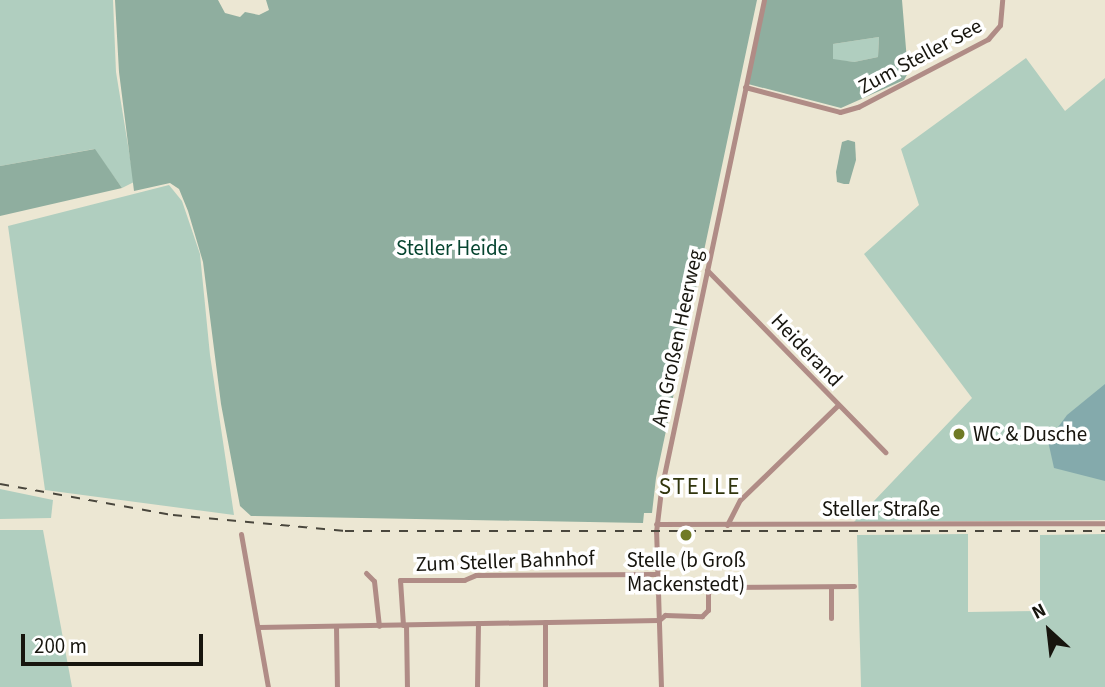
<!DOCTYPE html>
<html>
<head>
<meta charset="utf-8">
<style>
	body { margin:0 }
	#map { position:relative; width:1105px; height:687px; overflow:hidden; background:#ece7d3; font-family:"Source Sans 3",sans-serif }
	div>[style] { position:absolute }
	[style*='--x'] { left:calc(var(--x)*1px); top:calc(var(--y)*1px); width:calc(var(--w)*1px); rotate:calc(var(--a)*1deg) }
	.green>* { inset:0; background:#b0cebf }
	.forest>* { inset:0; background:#8fae9f }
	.water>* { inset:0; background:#84aaac }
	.street>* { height:5px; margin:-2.5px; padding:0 2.5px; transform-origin:2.5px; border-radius:2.5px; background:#b08c86 }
	.rail>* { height:2px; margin-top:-1px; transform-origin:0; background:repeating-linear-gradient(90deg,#4a473d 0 9px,transparent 0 18px) }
	.dots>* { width:19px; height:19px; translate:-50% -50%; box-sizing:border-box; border:4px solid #fff; border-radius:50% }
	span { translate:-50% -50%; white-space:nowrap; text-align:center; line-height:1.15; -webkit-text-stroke:7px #fff; paint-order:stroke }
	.street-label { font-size:21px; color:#17150e }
	.park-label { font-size:21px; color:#064530 }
	.poi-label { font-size:21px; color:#17150e }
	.left { translate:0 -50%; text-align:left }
	.neighbourhood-label { font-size:23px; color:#31360e; letter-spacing:2px }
	.north { position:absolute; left:1014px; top:596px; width:70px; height:70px; -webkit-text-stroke:5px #fff; paint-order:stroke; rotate:333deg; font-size:19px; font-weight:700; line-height:28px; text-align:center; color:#17150e }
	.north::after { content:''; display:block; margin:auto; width:24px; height:32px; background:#17150e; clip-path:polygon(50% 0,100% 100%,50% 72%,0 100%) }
	.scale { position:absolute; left:21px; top:634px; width:182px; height:32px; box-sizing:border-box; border:4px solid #17150e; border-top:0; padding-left:9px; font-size:21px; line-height:24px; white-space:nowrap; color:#17150e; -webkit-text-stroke:5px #fff; paint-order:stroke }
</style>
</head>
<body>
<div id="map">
	<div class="green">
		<div style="clip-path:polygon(0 0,113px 0,116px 72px,134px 182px,122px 188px,94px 149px,0 166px)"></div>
		<div style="clip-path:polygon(879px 37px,878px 57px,854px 62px,833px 60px,833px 44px)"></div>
		<div style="clip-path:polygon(1026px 58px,1065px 111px,1105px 78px,1105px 520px,854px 522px,972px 398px,864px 254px,919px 205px,901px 149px)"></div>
		<div style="clip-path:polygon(169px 185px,182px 201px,200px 254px,210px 355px,234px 515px,45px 490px,8px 226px)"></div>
		<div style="clip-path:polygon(0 489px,53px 500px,51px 518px,0 519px)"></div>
		<div style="clip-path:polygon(0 530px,43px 530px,72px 687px,0 687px)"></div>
		<div style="clip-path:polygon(968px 534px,968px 612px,1040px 611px,1040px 535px,1105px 534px,1105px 687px,861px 687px,857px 535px)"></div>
	</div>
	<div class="forest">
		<div style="clip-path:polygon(115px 0,218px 0,225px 13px,240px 17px,245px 12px,259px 15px,269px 10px,266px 0,757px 0,656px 478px,652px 513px,644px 513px,643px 523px,251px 516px,240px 506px,221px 404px,203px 262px,188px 211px,179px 189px,170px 183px,134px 191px,119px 72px)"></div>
		<div style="clip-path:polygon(evenodd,766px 0,902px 0,908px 73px,904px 80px,841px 108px,748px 84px,766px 0,879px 37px,878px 57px,854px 62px,833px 59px,833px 44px,879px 37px)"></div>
		<div style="clip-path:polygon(848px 140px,855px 142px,856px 160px,849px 184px,844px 184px,837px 182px,836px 172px,842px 142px)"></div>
		<div style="clip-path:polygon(95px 149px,122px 188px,0 216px,0 166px)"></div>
	</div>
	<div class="water">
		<div style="clip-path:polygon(1105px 384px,1105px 481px,1054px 468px,1048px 441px,1067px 415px)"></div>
	</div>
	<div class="street">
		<div style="--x:745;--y:87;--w:98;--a:14.7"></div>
		<div style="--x:840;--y:112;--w:19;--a:-16"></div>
		<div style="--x:858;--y:107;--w:147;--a:-27.6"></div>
		<div style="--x:988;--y:39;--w:18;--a:-49"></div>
		<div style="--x:1000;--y:25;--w:25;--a:-85"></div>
		<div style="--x:707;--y:270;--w:255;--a:45.6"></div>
		<div style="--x:656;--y:524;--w:449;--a:-0.1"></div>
		<div style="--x:727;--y:525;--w:28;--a:-63"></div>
		<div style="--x:740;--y:500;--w:136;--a:-44.1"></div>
		<div style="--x:241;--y:534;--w:155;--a:80"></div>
		<div style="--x:366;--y:573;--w:11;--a:45"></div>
		<div style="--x:374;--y:581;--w:45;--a:83.7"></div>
		<div style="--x:831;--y:587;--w:31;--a:90"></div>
		<div style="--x:545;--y:622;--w:65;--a:90"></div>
		<div style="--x:403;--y:625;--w:45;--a:-93.8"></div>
		<div style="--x:400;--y:580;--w:64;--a:0"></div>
		<div style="--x:464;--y:580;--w:13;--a:-23"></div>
		<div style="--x:476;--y:575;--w:181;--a:-0.3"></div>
		<div style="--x:406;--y:625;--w:62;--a:89.1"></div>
		<div style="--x:336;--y:626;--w:61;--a:89.1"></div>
		<div style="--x:258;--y:627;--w:401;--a:-1"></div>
		<div style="--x:659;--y:620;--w:8;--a:-40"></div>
		<div style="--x:665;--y:615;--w:37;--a:2"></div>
		<div style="--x:702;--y:616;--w:8;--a:-45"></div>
		<div style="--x:708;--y:610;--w:17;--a:-90"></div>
		<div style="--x:708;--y:593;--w:8;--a:-45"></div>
		<div style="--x:714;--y:587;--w:140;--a:-0.4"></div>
		<div style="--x:477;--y:687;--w:64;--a:-89.1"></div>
		<div style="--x:661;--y:687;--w:155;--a:-91.8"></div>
		<div style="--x:656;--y:532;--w:42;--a:-83.2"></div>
		<div style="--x:661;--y:490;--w:501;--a:-78.13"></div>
	</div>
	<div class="rail">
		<div style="--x:0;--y:484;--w:176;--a:10.2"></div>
		<div style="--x:173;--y:515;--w:173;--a:5.3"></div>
		<div style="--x:345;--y:531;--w:760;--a:0"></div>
	</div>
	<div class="dots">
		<div style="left:959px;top:434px;background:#707a25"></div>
		<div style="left:686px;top:535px;background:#707a25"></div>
	</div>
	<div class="street-label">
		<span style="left:920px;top:56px;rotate:-28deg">Zum Steller See</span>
		<span style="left:677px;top:338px;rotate:-78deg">Am Großen Heerweg</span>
		<span style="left:807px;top:350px;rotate:46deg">Heiderand</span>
		<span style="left:881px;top:509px">Steller Straße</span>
		<span style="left:505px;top:561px;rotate:-2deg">Zum Steller Bahnhof</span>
	</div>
	<div class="park-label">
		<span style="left:452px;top:248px">Steller Heide</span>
	</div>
	<div class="poi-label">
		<span class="left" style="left:973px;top:434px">WC &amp; Dusche</span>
		<span style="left:686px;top:572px">Stelle (b Groß<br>Mackenstedt)</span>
	</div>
	<div class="neighbourhood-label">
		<span style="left:700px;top:487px">STELLE</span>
	</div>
	<div class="north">N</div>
	<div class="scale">200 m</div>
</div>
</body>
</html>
